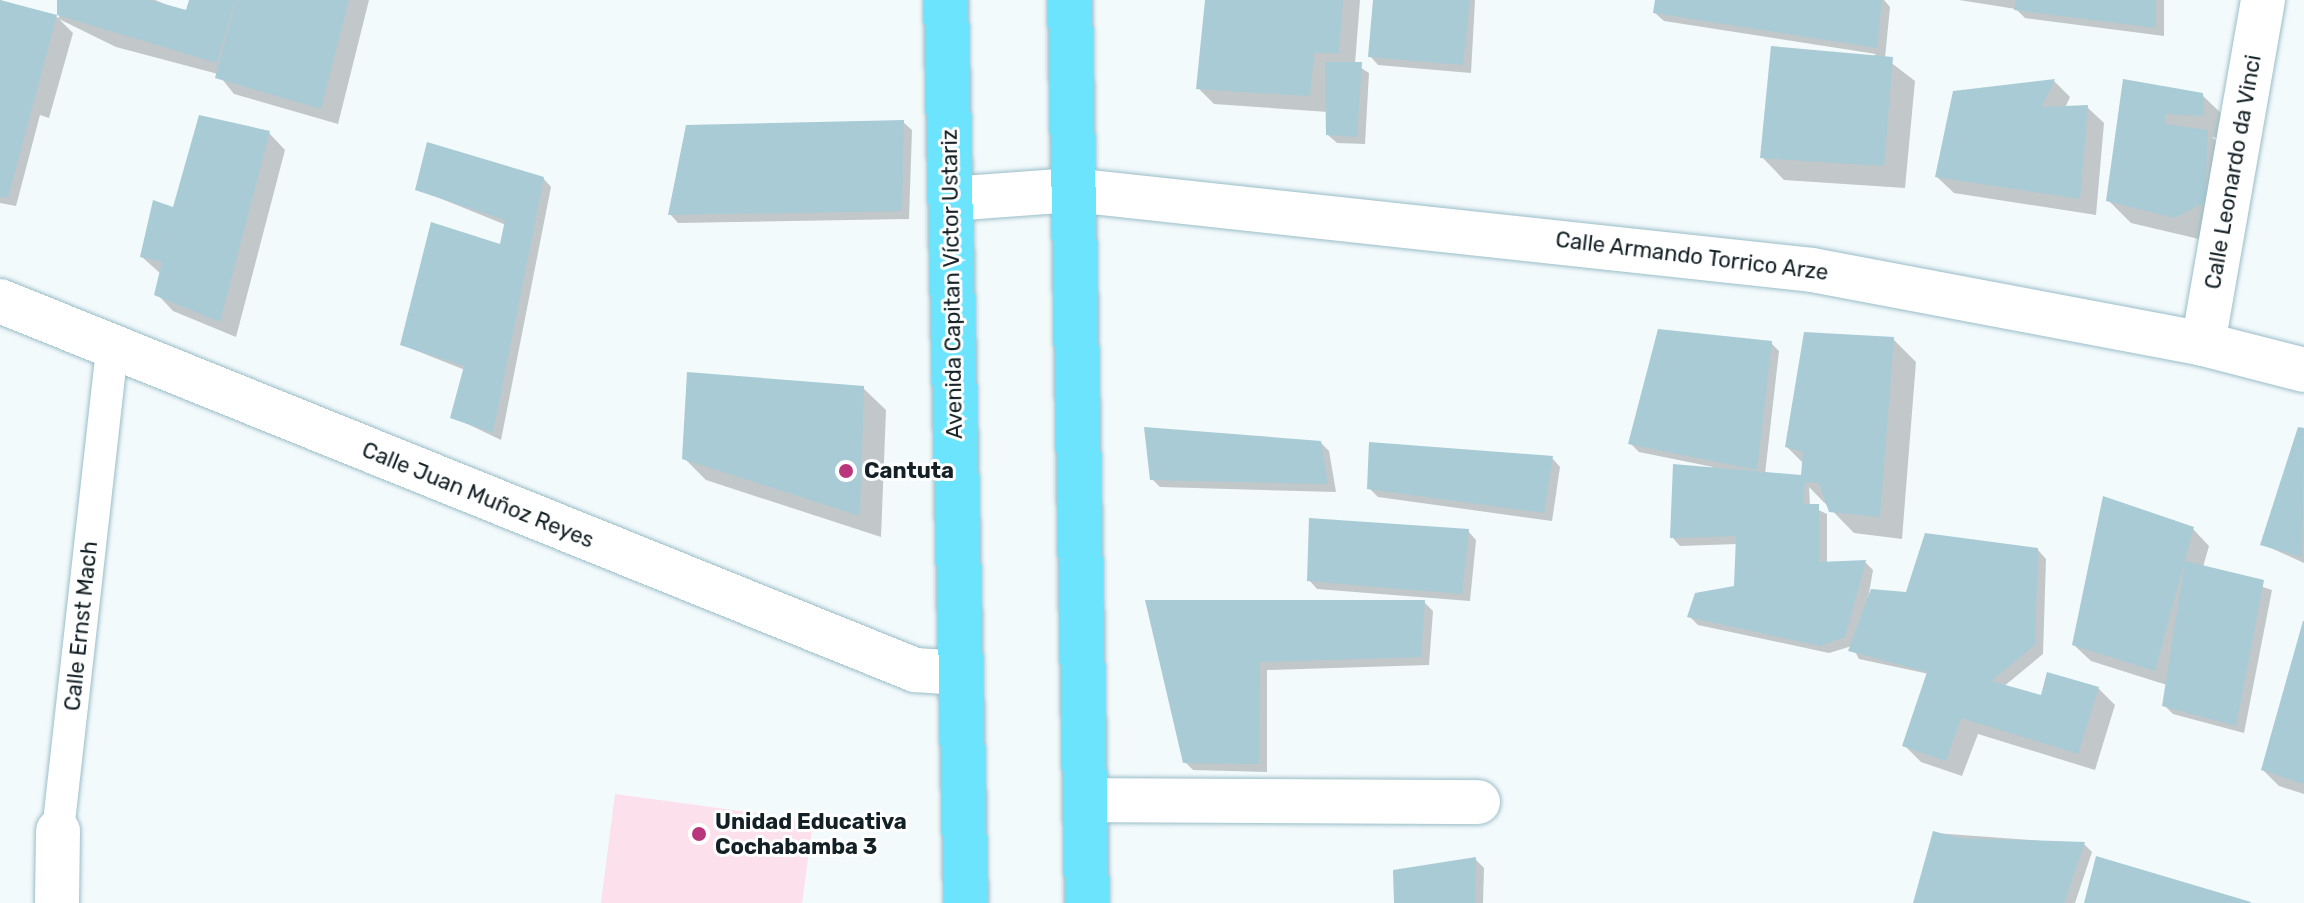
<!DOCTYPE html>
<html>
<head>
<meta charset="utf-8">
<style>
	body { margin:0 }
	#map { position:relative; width:2304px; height:903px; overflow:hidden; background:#f3fafc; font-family:Rubik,sans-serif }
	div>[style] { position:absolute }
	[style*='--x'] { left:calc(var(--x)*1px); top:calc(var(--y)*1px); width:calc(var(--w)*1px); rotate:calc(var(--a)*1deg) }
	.green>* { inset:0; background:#fce0eb }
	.shadow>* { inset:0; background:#0003 }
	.building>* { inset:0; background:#a8cbd6 }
	.roads { filter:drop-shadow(0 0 2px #9abdc8) drop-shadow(0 0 2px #9abdc8) }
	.service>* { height:32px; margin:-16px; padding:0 16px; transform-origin:16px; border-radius:16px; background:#fff }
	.minor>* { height:44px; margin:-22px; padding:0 22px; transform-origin:22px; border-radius:22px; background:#fff }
	.tertiary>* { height:44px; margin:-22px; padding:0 22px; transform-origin:22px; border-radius:22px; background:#fff }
	.primary>* { height:44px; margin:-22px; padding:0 22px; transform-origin:22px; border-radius:22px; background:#6de4fd }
	.dots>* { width:22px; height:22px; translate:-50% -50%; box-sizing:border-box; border:4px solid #fff; border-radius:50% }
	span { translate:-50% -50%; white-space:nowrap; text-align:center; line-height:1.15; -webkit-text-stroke:6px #fff; paint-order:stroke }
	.street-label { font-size:22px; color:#132025 }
	.poi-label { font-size:22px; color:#132025; font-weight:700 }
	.left { translate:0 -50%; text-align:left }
</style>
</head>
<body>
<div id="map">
	<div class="green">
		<div style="clip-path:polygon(615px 794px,813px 821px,802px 903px,601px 903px)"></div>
	</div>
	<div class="shadow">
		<div style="clip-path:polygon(0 0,59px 18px,59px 0,155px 0,187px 13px,191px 0,369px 0,338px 124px,234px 94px,218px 74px,116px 47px,59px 19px,73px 33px,49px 118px,40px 115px,16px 206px,0 203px)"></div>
		<div style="clip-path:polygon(1207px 0,1360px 0,1355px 64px,1369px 73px,1365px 144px,1337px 143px,1328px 135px,1328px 112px,1214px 104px,1198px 88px)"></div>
		<div style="clip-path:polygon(1375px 0,1475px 0,1471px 73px,1378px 65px,1370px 56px)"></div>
		<div style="clip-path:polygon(1657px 0,1884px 0,1890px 7px,1885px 58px,1915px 81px,1905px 188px,1784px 180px,1762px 157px,1876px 54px,1664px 21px,1655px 13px)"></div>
		<div style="clip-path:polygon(1959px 0,2164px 0,2164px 36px,2025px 18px,2016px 9px)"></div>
		<div style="clip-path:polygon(2054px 81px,2070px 97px,2065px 108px,2087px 107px,2104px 123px,2096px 215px,1954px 193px,1937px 177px,1954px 92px)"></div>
		<div style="clip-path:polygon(2125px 81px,2202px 95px,2225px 117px,2226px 138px,2212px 137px,2229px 154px,2227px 224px,2199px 239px,2131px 223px,2108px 200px)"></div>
		<div style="clip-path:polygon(903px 122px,912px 130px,909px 219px,678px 223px,670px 214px)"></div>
		<div style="clip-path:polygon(269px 133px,285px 150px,236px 337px,173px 311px,157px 294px,161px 274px,142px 257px,174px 210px)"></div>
		<div style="clip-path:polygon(543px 178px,551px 187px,501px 440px,453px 417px,465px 370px,402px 345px,502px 246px,506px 225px,417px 189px)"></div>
		<div style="clip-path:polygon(1893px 339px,1916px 362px,1902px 539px,1854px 533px,1809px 487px,1810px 506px,1827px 514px,1827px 564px,1865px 562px,1873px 570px,1867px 605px,2038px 550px,2046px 559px,2043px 654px,2003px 687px,2043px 697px,2098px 688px,2115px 705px,2095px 770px,1978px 734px,1962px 776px,1921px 762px,1905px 746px,1929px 674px,1859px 659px,1852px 646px,1829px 653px,1698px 625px,1689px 616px,1736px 588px,1737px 544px,1680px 546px,1672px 537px,1713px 467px,1639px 452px,1630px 443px,1771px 343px,1779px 351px,1765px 474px,1803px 477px,1804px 464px,1787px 447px)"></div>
		<div style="clip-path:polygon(863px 388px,886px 410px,881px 537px,706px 480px,684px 458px)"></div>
		<div style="clip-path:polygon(2299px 429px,2304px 430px,2304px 563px,2262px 544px)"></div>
		<div style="clip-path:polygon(1320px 442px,1329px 451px,1336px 492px,1160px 487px,1152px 479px)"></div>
		<div style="clip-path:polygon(1552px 458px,1560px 467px,1552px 521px,1378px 497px,1369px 488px)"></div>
		<div style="clip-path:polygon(2193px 529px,2209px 546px,2203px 567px,2272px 590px,2244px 733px,2173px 714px,2164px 705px,2167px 685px,2091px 661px,2074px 645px)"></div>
		<div style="clip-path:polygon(1468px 531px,1476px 540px,1470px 601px,1317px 589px,1309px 580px)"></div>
		<div style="clip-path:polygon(1148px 602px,1424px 602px,1433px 611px,1429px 665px,1267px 670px,1267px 772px,1193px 770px,1185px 762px)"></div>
		<div style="clip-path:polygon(2304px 626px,2304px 794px,2279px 786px,2263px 770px)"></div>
		<div style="clip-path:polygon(1934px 833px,2084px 844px,2092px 852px,2075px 903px,1917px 903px)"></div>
		<div style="clip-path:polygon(1475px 859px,1484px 868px,1483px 903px,1396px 903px)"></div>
	</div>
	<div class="building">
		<div style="clip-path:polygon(0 0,57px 15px,57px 0,150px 0,186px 10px,189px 0,235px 0,217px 63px,57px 15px,8px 198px,0 197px)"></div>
		<div style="clip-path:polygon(236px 0,349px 0,321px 109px,215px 78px)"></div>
		<div style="clip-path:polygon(1205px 0,1343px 0,1339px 53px,1314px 53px,1310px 96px,1196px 89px)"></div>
		<div style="clip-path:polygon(1373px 0,1470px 0,1463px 65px,1368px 57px)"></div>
		<div style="clip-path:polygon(1655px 0,1882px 0,1877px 48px,1653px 13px)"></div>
		<div style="clip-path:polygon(2016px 0,2156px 0,2156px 28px,2014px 10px)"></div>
		<div style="clip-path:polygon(1771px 46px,1893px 57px,1884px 166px,1760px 158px)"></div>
		<div style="clip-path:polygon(1325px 62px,1362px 62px,1357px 137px,1326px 135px)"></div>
		<div style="clip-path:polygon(2055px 79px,2042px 107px,2088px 105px,2080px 199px,1935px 177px,1953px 91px)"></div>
		<div style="clip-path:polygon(2123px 79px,2203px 93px,2204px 116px,2165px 114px,2165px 124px,2208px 130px,2205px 202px,2175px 218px,2106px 201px)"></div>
		<div style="clip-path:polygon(199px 115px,270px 131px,220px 322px,154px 295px,162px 262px,140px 257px,153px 200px,173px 207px)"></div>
		<div style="clip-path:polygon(904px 120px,902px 211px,668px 215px,686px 125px)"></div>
		<div style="clip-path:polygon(427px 142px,544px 177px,493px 433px,450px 418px,464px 366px,400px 345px,431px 222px,500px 244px,505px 220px,415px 190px)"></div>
		<div style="clip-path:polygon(1658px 329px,1772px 341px,1757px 470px,1628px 444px)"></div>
		<div style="clip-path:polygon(1804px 332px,1894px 337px,1880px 517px,1829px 512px,1819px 483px,1805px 482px,1803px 504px,1819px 504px,1819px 562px,1866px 560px,1845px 637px,1820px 646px,1687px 617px,1695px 593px,1734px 586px,1736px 536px,1670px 538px,1673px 464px,1801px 475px,1803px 452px,1785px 447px)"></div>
		<div style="clip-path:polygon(687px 372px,864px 386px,860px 516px,682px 459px)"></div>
		<div style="clip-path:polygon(1144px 427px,1321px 441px,1328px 484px,1150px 480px)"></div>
		<div style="clip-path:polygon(2298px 427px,2304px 428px,2302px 557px,2260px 545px)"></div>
		<div style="clip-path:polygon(1369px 442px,1553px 456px,1544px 513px,1367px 489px)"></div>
		<div style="clip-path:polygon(2103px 496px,2194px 527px,2155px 671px,2072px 645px)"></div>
		<div style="clip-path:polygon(1309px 518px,1469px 529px,1462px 594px,1307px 581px)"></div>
		<div style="clip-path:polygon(1925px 533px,2038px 548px,2035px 645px,1991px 681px,2041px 695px,2047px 672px,2099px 687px,2078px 754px,1961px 718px,1946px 761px,1902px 746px,1927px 672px,1848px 651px,1871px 589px,1906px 592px)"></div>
		<div style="clip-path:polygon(2185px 561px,2264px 580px,2236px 726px,2162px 706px)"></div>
		<div style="clip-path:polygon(1145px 600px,1425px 600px,1421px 657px,1260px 662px,1259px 764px,1183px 763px)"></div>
		<div style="clip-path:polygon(2303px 621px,2304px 621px,2304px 784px,2261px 770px)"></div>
		<div style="clip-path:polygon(1933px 831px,1959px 838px,2085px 842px,2064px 903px,1913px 903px)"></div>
		<div style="clip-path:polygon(2096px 856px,2251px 902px,2250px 903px,2084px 903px)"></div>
		<div style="clip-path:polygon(1476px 857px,1475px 903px,1394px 903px,1393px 870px)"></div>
	</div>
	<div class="roads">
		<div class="service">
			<div style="--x:58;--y:831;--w:485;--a:-83.6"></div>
		</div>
		<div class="minor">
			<div style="--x:950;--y:199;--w:123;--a:-4.2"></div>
			<div style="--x:1073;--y:190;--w:743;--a:6.18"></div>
			<div style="--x:1812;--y:270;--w:398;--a:10.7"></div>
			<div style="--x:2203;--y:344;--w:104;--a:14.4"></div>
			<div style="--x:2203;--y:344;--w:349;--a:-80.1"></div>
			<div style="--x:1085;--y:800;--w:393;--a:0.3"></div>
			<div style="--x:57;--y:903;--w:72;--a:-89.2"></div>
		</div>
		<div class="tertiary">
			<div style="--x:0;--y:301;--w:987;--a:21.96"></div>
			<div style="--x:915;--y:670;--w:45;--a:3.8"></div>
		</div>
		<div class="primary">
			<div style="--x:946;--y:0;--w:903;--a:88.73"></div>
			<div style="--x:1070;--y:0;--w:903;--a:88.92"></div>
		</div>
	</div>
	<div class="dots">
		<div style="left:846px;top:471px;background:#ba367c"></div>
		<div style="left:699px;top:834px;background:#ba367c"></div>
	</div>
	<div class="street-label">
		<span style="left:2233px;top:172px;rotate:-80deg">Calle Leonardo da Vinci</span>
		<span style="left:1692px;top:256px;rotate:7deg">Calle Armando Torrico Arze</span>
		<span style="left:952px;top:284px;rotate:-91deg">Avenida Capitan Víctor Ustariz</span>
		<span style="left:478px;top:495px;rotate:22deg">Calle Juan Muñoz Reyes</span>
		<span style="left:81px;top:626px;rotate:-84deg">Calle Ernst Mach</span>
	</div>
	<div class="poi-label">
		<span class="left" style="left:864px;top:471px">Cantuta</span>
		<span class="left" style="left:715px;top:834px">Unidad Educativa<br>Cochabamba 3</span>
	</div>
</div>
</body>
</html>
